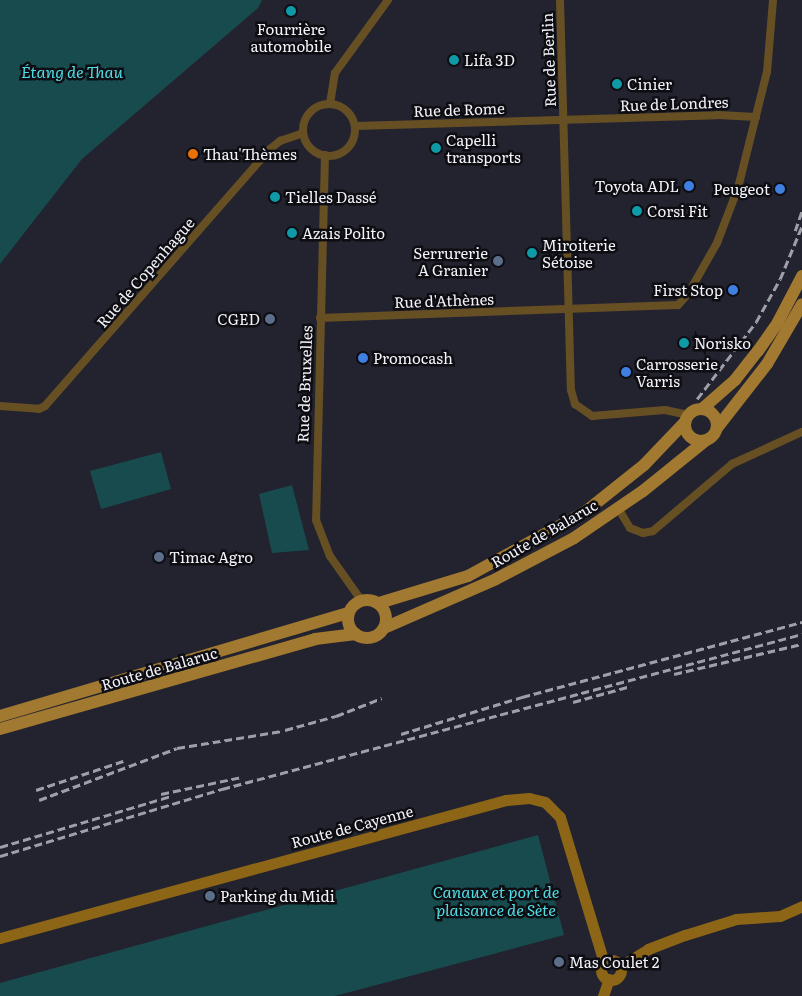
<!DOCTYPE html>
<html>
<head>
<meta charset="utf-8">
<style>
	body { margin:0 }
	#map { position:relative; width:802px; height:996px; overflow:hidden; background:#23232f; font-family:Literata,serif }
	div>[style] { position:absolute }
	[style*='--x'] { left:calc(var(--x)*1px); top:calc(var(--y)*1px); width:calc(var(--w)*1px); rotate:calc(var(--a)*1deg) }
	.water>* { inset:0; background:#174b4e }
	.street>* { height:8px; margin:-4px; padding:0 4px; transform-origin:4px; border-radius:4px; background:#674f24 }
	.street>.ring { margin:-4px; padding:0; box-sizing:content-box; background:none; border:8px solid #674f24; border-radius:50% }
	.secondary>* { height:11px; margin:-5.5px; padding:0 5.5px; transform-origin:5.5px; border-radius:5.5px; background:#8c6517 }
	.secondary>.ring { margin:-5.5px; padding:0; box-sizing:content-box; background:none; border:11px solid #8c6517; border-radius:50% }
	.primary>* { height:12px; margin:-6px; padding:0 6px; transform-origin:6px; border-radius:6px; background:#a17930 }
	.primary>.ring { margin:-6px; padding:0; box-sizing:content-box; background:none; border:12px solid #a17930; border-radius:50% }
	.rail>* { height:2.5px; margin-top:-1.25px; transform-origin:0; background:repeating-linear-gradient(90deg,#9f9fa8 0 8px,transparent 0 12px) }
	.dots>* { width:14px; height:14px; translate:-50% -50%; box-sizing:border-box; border:2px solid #0d0d12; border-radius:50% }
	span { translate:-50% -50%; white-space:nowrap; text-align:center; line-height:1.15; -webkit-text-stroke:5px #0d0d12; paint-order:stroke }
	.poi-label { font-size:15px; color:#f3f3fb }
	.left { translate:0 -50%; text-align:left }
	.right { translate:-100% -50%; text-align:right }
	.street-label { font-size:15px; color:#f3f3fb }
	.water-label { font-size:16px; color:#4fdee6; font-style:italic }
</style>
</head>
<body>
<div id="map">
	<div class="water">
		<div style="clip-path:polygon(0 0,262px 0,258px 8px,82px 159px,0 264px)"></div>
		<div style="clip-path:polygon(161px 452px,171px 489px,101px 509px,90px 471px)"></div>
		<div style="clip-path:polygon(292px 485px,309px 550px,272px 553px,259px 494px)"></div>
		<div style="clip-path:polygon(538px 835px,564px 935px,335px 996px,0 996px,0 983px)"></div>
	</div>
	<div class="street">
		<div style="--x:560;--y:0;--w:390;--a:88.4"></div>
		<div style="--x:571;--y:390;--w:15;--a:74"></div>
		<div style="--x:575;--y:404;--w:21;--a:35"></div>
		<div style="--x:592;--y:416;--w:73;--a:-4.7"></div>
		<div style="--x:665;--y:410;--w:24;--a:12"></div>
		<div style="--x:330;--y:104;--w:31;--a:-81"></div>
		<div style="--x:335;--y:73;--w:90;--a:-54"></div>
		<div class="ring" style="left:303px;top:104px;width:44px;height:44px"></div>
		<div style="--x:355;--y:126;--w:363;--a:-1.7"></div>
		<div style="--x:718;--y:115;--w:38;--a:3"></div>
		<div style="--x:325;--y:155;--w:365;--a:91.4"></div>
		<div style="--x:316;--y:520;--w:39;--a:69"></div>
		<div style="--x:330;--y:556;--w:54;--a:54.8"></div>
		<div style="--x:320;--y:318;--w:358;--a:-2.1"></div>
		<div style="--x:678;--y:305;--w:15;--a:-48"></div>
		<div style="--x:688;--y:294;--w:59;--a:-60.4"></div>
		<div style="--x:717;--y:243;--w:59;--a:-69.1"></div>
		<div style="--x:738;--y:188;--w:120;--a:-76"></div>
		<div style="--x:767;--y:72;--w:72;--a:-85.2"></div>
		<div style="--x:0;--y:406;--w:39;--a:4"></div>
		<div style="--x:39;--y:409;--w:7;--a:-27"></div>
		<div style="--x:45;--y:406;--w:342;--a:-48.8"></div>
		<div style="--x:270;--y:149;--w:13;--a:-39"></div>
		<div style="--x:280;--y:141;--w:24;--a:-19"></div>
		<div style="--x:618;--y:508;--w:23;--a:59"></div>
		<div style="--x:630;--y:528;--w:14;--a:21"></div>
		<div style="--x:643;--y:533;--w:10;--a:-11"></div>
		<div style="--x:653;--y:531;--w:104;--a:-40.3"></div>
		<div style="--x:732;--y:464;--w:77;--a:-24.6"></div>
	</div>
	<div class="secondary">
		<div style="--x:0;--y:938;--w:524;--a:-15.26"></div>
		<div style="--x:506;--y:800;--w:23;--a:-5"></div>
		<div style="--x:529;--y:798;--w:16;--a:14"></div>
		<div style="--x:545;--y:802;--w:21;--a:45"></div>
		<div style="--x:560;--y:817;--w:152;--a:73.2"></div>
		<div class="ring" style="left:601px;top:960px;width:9px;height:9px"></div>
		<div style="--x:621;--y:966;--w:32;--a:-32"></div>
		<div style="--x:648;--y:949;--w:40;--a:-21"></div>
		<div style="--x:685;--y:935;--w:53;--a:-17.4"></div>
		<div style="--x:736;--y:919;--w:44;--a:-3.9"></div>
		<div style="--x:780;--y:916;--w:24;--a:-24"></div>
		<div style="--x:603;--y:996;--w:18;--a:-71"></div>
	</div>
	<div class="primary">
		<div class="ring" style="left:685px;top:409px;width:20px;height:20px"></div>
		<div style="--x:702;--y:409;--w:44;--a:-41.3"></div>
		<div style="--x:735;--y:380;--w:37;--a:-52"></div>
		<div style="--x:758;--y:351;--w:35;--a:-55"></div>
		<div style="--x:778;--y:322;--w:52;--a:-62.4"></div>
		<div style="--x:717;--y:428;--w:81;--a:-52"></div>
		<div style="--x:767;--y:364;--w:69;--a:-59.7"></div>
		<div class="ring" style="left:348px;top:600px;width:26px;height:26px"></div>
		<div style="--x:379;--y:603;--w:93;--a:-16.9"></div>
		<div style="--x:468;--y:576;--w:133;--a:-28.7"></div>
		<div style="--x:585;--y:512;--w:75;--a:-38.5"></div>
		<div style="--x:644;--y:465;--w:59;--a:-46.4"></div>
		<div style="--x:384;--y:628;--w:122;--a:-23.6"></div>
		<div style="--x:496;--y:579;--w:88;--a:-27.7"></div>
		<div style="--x:574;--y:538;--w:83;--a:-34.3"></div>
		<div style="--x:643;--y:491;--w:80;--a:-38.9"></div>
		<div style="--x:0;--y:716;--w:363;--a:-16.5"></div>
		<div style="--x:0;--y:729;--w:328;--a:-15.9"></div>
		<div style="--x:315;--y:639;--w:41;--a:-7"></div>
	</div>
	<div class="rail">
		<div style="--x:795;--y:231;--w:21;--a:-71"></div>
		<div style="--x:697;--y:399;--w:97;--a:-52.5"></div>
		<div style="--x:756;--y:322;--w:49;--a:-60.8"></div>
		<div style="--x:780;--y:279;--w:57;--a:-67.5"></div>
		<div style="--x:674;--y:674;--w:131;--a:-13.2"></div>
		<div style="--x:573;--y:702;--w:60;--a:-15.4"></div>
		<div style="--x:285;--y:730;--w:53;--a:-15.4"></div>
		<div style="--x:336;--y:716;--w:49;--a:-21.4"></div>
		<div style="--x:401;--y:734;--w:127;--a:-17"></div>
		<div style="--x:522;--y:697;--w:290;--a:-15"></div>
		<div style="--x:36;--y:790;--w:95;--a:-18.4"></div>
		<div style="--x:161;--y:794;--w:83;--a:-11.9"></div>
		<div style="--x:39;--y:800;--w:147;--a:-20.6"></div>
		<div style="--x:177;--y:748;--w:106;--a:-9.2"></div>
		<div style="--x:0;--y:847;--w:178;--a:-16.6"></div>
		<div style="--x:0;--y:856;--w:232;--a:-16.8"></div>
		<div style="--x:222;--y:789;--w:600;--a:-14.96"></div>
	</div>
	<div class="dots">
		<div style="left:291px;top:11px;background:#0f9aa8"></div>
		<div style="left:454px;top:60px;background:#0f9aa8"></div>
		<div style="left:617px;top:84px;background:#0f9aa8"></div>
		<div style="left:436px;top:148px;background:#0f9aa8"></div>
		<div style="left:193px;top:154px;background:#e8710a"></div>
		<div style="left:689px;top:186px;background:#3f7fe0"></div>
		<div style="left:780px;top:189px;background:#3f7fe0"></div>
		<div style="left:275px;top:197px;background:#0f9aa8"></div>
		<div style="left:637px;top:211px;background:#0f9aa8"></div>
		<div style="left:292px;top:233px;background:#0f9aa8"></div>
		<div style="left:532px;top:253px;background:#0f9aa8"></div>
		<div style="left:498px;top:261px;background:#5c6f8a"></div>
		<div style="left:733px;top:290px;background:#3f7fe0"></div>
		<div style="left:270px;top:319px;background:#5c6f8a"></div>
		<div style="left:684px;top:343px;background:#0f9aa8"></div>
		<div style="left:363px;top:358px;background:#3f7fe0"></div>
		<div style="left:626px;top:372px;background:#3f7fe0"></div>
		<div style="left:159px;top:557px;background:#5c6f8a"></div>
		<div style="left:210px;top:896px;background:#5c6f8a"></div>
		<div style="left:559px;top:962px;background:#5c6f8a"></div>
	</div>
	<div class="poi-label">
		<span style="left:291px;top:37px">Fourrière<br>automobile</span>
		<span class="left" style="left:464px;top:60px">Lifa 3D</span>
		<span class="left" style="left:627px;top:84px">Cinier</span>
		<span class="left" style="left:446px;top:148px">Capelli<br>transports</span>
		<span class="left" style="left:203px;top:154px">Thau'Thèmes</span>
		<span class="right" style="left:679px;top:186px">Toyota ADL</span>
		<span class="right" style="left:770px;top:189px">Peugeot</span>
		<span class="left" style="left:285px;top:197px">Tielles Dassé</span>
		<span class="left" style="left:647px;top:211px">Corsi Fit</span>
		<span class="left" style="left:302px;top:233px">Azais Polito</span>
		<span class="left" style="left:542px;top:253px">Miroiterie<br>Sétoise</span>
		<span class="right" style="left:488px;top:261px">Serrurerie<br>A Granier</span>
		<span class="right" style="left:723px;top:290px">First Stop</span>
		<span class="right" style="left:260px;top:319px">CGED</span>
		<span class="left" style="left:694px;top:343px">Norisko</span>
		<span class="left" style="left:373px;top:358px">Promocash</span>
		<span class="left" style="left:636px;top:372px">Carrosserie<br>Varris</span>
		<span class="left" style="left:169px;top:557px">Timac Agro</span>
		<span class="left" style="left:220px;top:896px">Parking du Midi</span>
		<span class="left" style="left:569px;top:962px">Mas Coulet 2</span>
	</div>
	<div class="street-label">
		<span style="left:548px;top:60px;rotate:-92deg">Rue de Berlin</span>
		<span style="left:674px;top:103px;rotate:-2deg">Rue de Londres</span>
		<span style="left:459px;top:109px;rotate:-2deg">Rue de Rome</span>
		<span style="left:145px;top:272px;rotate:-49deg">Rue de Copenhague</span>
		<span style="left:444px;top:300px;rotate:-2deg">Rue d'Athènes</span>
		<span style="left:304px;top:384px;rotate:-88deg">Rue de Bruxelles</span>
		<span style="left:544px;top:533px;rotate:-30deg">Route de Balaruc</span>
		<span style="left:159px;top:668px;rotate:-16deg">Route de Balaruc</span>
		<span style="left:352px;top:826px;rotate:-15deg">Route de Cayenne</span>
	</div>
	<div class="water-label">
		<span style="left:72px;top:71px">Étang de Thau</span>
		<span style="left:496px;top:900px">Canaux et port de<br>plaisance de Sète</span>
	</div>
</div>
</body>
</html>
